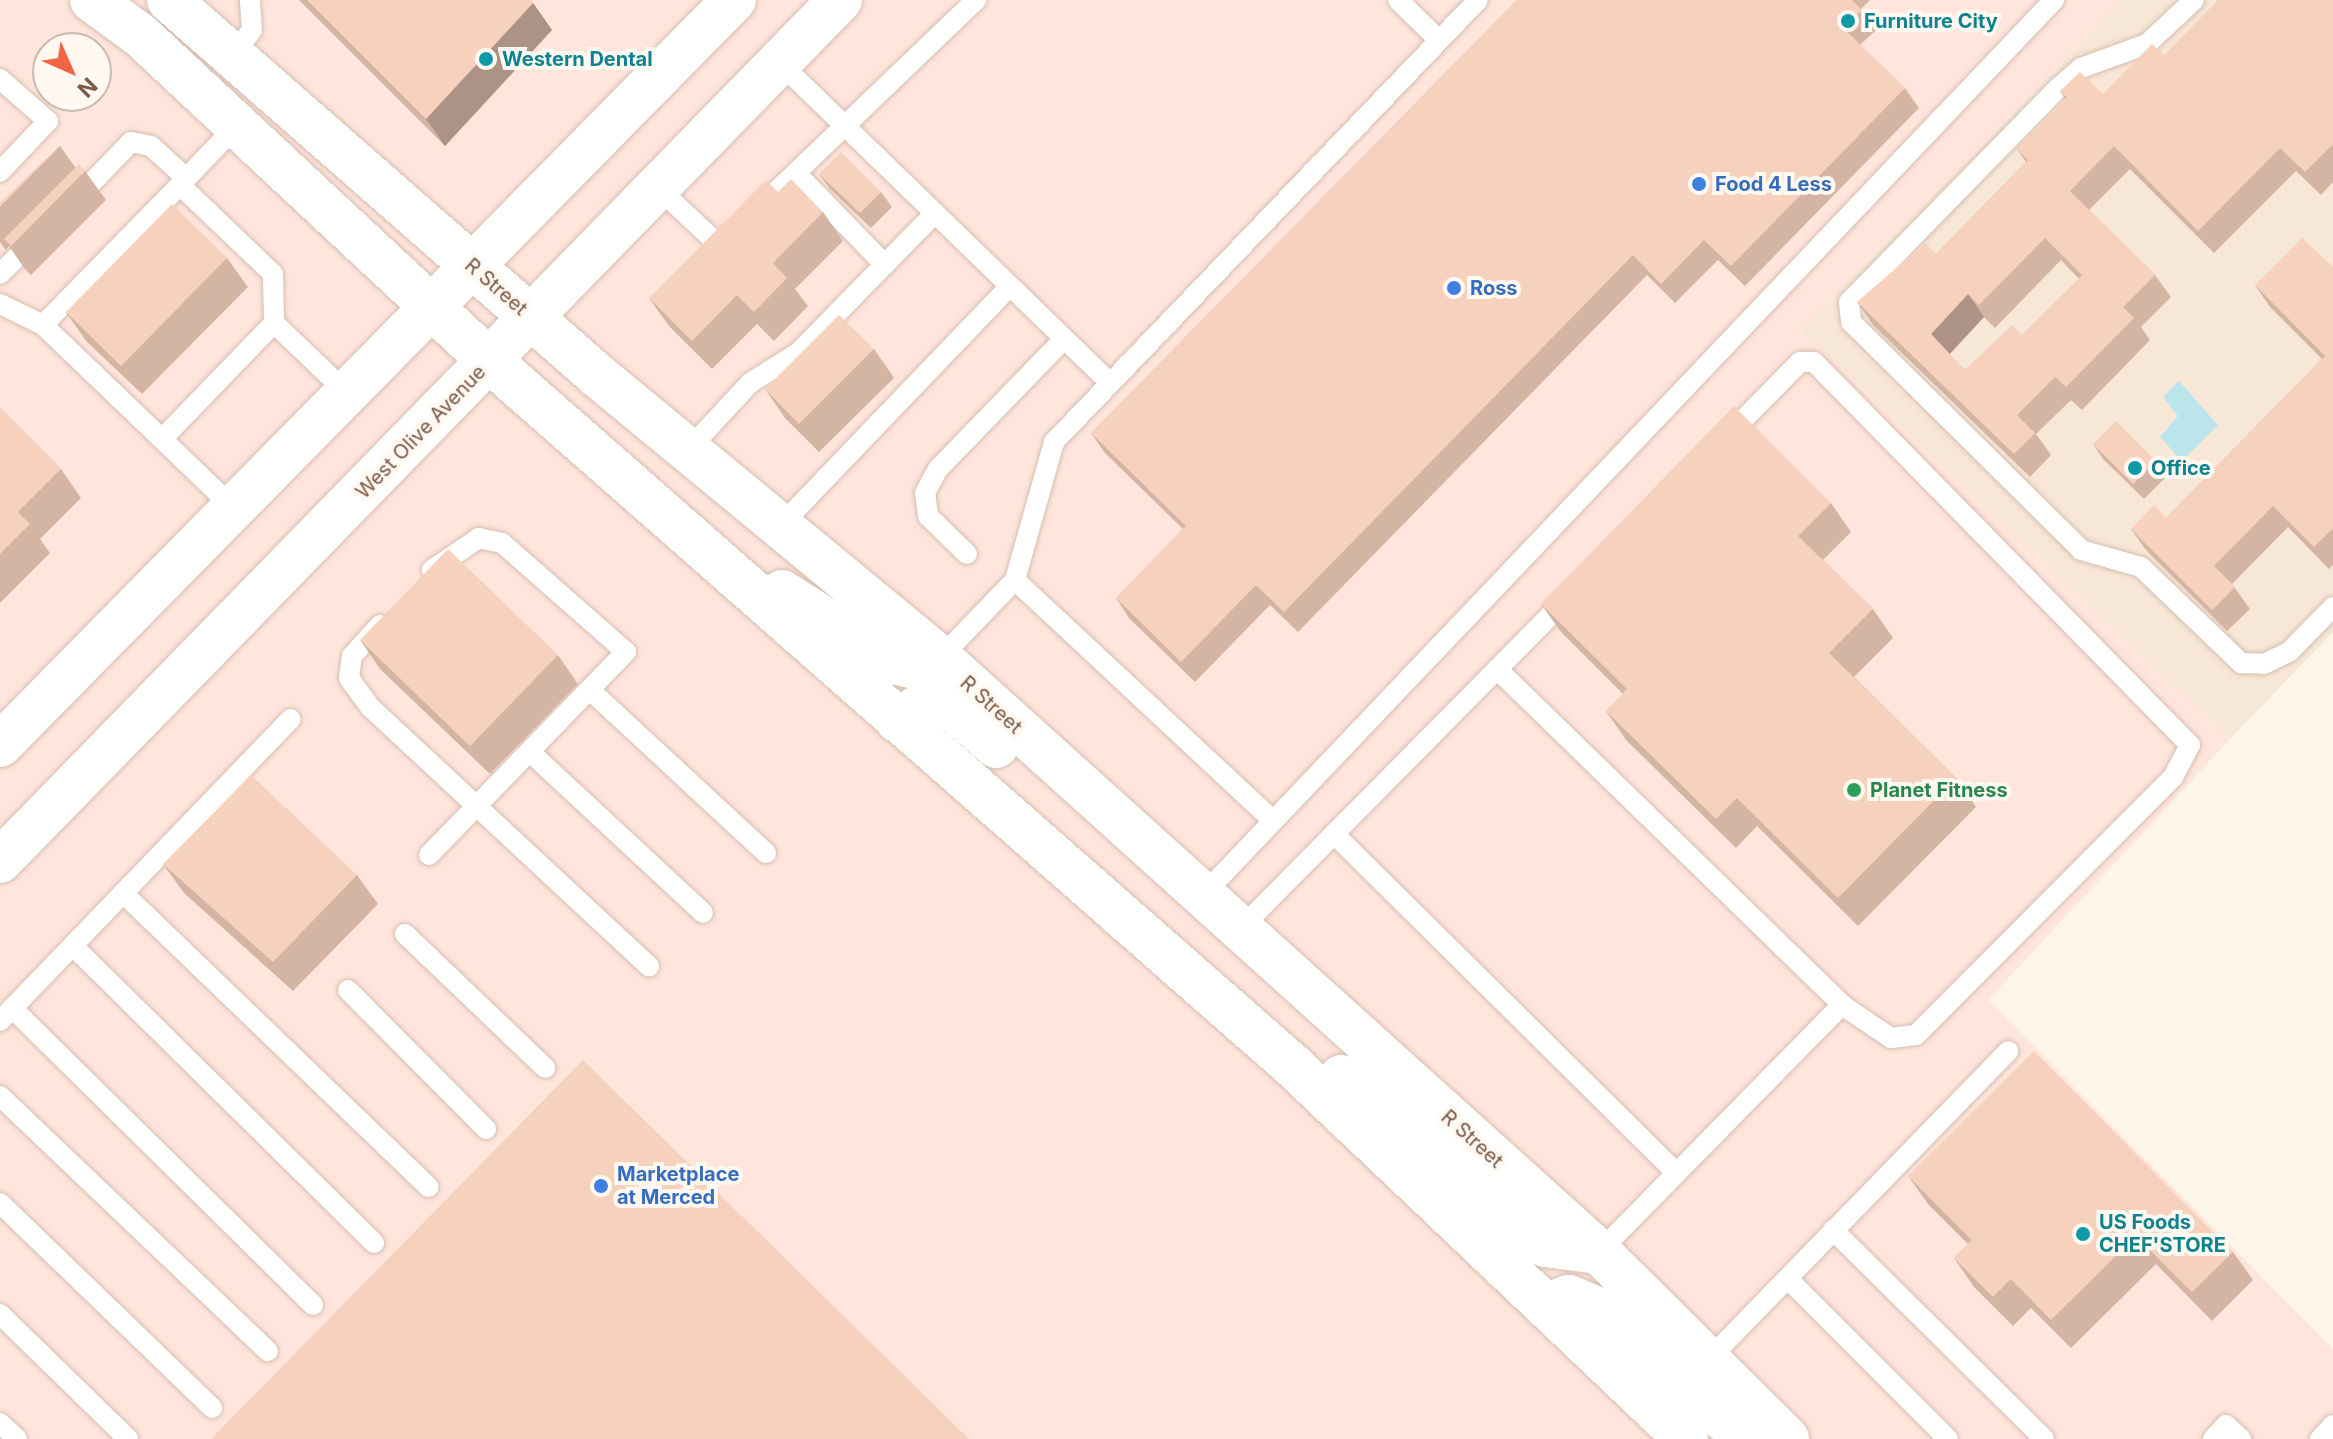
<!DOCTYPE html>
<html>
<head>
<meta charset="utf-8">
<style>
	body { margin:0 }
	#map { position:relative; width:2333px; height:1439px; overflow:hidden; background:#fef5e9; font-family:Inter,sans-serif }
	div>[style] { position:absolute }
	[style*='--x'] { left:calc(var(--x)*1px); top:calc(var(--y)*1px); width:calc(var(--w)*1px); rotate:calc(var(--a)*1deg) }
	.residential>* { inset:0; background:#f7e7d6 }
	.commercial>* { inset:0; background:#ffe5dc }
	.water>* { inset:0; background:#bae5eb }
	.roads { filter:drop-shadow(0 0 2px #d5beaf) drop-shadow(0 0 2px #d5beaf) }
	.lane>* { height:20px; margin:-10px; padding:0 10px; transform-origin:10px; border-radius:10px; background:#fff }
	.secondary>* { height:44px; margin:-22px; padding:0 22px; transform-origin:22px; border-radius:22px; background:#fff }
	.wall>* { inset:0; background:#d4b5a3 }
	.shaded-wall>* { inset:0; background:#ac9385 }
	.building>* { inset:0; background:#f6d2be }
	.dots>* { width:22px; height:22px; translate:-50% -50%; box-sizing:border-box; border:4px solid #fff9f1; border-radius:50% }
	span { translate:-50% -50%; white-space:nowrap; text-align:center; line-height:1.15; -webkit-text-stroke:8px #fff9f1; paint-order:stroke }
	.culture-label { font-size:20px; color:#0d838f; font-weight:700 }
	.left { translate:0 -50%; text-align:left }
	.shop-label { font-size:20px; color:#366cbe; font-weight:700 }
	.street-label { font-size:20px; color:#7c5949 }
	.leisure-label { font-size:20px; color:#27864d; font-weight:700 }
	.north { position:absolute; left:32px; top:32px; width:80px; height:80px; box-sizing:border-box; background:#fff9f1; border:2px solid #cbb9ae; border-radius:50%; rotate:135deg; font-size:22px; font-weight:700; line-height:32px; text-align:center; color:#7c5949 }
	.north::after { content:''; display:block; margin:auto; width:28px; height:36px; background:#f26544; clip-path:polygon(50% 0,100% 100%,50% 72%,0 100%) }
</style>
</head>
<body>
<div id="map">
	<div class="residential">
		<div style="clip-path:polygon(2123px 0,2333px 0,2333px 632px,2230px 739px,1801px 330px)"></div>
	</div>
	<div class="commercial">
		<div style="clip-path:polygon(evenodd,0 0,2123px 0,1801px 330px,2230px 739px,1988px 1000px,2333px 1349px,2333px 1439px,0 1439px,0 0,48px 48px,96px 48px,96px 96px,48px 96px,48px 48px)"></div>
	</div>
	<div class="water">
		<div style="clip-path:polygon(2179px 381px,2218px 425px,2182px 461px,2160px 437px,2178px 416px,2163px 397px)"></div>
	</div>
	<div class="roads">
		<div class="lane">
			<div style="--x:1398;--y:0;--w:56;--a:44.3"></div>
			<div style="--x:2194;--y:0;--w:64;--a:136.9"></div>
			<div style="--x:2147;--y:44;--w:70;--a:160"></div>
			<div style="--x:2081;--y:68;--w:30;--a:139"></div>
			<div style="--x:2058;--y:88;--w:299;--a:134.3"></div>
			<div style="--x:1849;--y:302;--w:20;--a:84"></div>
			<div style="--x:1851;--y:322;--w:324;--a:44.7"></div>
			<div style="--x:2081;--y:550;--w:62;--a:15.8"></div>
			<div style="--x:2141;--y:567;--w:139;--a:43.8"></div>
			<div style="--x:2241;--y:663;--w:23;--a:2"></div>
			<div style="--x:2264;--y:664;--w:28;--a:-26"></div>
			<div style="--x:2289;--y:652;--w:63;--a:-45.6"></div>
			<div style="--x:231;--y:57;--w:34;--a:-52"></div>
			<div style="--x:252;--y:30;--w:30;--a:-94"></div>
			<div style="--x:779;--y:62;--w:461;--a:44.1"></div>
			<div style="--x:0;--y:79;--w:64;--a:41.2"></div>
			<div style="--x:48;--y:121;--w:70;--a:133.3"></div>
			<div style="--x:238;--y:124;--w:84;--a:133.6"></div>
			<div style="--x:180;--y:185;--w:129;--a:43.7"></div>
			<div style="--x:273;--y:274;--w:49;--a:88.8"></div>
			<div style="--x:274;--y:323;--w:101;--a:43.8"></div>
			<div style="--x:796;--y:173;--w:128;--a:45.9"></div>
			<div style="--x:180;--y:185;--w:196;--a:134.4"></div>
			<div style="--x:43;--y:325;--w:265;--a:43.8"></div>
			<div style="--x:657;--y:187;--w:85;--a:43.1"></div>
			<div style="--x:719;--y:245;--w:15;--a:-42"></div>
			<div style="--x:74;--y:201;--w:82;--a:-46"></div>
			<div style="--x:131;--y:142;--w:20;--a:11"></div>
			<div style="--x:151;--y:146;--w:47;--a:42.4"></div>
			<div style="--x:759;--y:208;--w:301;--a:-43.8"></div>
			<div style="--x:0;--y:274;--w:48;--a:-45"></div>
			<div style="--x:0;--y:304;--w:48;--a:26"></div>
			<div style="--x:163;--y:438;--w:160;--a:-46"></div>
			<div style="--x:688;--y:450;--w:91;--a:-47.2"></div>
			<div style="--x:750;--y:383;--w:57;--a:-32"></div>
			<div style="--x:798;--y:353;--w:196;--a:-45.6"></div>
			<div style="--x:780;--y:526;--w:332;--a:-46.2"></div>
			<div style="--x:967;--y:554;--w:54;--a:-135.7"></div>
			<div style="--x:928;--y:516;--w:23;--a:-97"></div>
			<div style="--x:925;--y:493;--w:27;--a:-62"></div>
			<div style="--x:938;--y:469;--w:181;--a:-45.9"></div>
			<div style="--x:1015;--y:580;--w:352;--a:43"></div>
			<div style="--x:380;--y:625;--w:42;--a:132.1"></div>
			<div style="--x:352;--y:656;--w:22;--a:98"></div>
			<div style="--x:349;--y:678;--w:36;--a:54"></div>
			<div style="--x:370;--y:707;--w:381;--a:42.9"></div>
			<div style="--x:940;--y:658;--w:108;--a:-46.1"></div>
			<div style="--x:1015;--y:580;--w:143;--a:-74.2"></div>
			<div style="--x:1054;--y:442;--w:612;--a:-46.19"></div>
			<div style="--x:1497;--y:669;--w:482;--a:44.2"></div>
			<div style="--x:590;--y:690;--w:240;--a:42.8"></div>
			<div style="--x:530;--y:752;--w:236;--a:42.9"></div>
			<div style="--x:1334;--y:834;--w:482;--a:44.7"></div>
			<div style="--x:429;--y:855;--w:283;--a:-45.9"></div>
			<div style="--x:626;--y:652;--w:165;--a:-138.7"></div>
			<div style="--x:502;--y:543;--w:24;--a:-168"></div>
			<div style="--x:479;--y:538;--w:57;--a:145.8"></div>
			<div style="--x:123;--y:893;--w:424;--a:43.9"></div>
			<div style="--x:1201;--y:897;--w:1238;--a:-46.44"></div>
			<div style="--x:1239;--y:930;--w:468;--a:-45.3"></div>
			<div style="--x:405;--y:934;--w:194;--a:43.7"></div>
			<div style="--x:73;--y:946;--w:423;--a:44.6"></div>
			<div style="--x:348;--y:990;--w:196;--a:45.2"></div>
			<div style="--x:12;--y:1008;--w:423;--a:44.6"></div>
			<div style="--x:0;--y:1021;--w:419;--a:-46.1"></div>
			<div style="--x:0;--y:1096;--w:370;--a:43.6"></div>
			<div style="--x:0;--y:1203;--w:295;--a:44"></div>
			<div style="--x:1833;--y:1230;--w:297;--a:44.7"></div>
			<div style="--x:1599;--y:1252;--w:346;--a:-45.5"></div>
			<div style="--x:1842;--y:1005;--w:59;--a:34"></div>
			<div style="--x:1891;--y:1038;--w:25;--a:-7"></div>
			<div style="--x:1916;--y:1035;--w:364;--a:-45.1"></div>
			<div style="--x:2173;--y:777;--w:36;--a:-62"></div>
			<div style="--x:2190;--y:745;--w:537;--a:-134.47"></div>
			<div style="--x:1814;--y:362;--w:14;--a:180"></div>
			<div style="--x:1800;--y:362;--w:103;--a:134.6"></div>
			<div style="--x:1788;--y:1279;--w:226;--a:45"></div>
			<div style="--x:0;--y:1314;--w:179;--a:44.3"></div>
			<div style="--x:1705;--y:1363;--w:435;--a:-45.8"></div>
			<div style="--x:0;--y:1423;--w:23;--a:43"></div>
			<div style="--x:2213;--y:1439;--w:19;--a:-47"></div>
			<div style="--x:2226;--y:1425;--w:21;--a:43"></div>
			<div style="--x:2320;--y:1439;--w:19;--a:-47"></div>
		</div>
		<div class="secondary">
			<div style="--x:92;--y:0;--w:59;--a:36.1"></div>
			<div style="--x:140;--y:35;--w:478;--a:43"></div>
			<div style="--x:490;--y:361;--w:1069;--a:41.28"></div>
			<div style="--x:1293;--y:1066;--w:542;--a:43.5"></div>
			<div style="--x:169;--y:0;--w:570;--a:41.23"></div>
			<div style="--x:598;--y:376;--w:443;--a:39.5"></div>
			<div style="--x:940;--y:658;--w:887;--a:42.03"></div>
			<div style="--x:1599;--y:1252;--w:265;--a:44.8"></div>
			<div style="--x:782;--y:592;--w:130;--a:32.5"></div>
			<div style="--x:892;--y:662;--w:25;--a:12"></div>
			<div style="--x:916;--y:667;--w:26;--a:-21"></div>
			<div style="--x:897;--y:720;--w:37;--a:-31"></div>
			<div style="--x:929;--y:701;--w:25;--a:18"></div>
			<div style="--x:953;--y:709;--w:57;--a:40.7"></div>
			<div style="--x:0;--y:745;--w:1046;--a:-45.43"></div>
			<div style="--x:0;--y:861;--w:1203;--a:-45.71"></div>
			<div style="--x:1341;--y:1077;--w:238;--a:40.6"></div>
			<div style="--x:1522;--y:1232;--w:26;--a:29"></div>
			<div style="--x:1545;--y:1245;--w:54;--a:7.4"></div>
			<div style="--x:1548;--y:1305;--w:22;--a:-21"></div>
			<div style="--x:1569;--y:1297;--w:36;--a:23"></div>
			<div style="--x:1602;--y:1311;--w:193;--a:41.6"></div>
		</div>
	</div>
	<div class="wall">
		<div style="clip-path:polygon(299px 0,531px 0,552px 30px,445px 146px)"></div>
		<div style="clip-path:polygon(1517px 0,1870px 0,1861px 9px,1876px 30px,1860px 45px,1905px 88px,1919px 108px,1745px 286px,1718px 260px,1675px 303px,1647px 275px,1298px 632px,1270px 605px,1195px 682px,1129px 618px,1116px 598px,1183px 529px,1105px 453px,1091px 433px)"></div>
		<div style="clip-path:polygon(evenodd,2333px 0,2333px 182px,2321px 195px,2296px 171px,2214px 253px,2130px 169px,2089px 210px,2155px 275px,2171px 297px,2141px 327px,2150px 340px,2082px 410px,2071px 400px,2036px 434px,2051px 455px,2030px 477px,1873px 325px,1857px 302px,1936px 254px,2026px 162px,2017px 149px,2066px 100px,2060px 91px,2103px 94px,2164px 55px,2333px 0,2061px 260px,2079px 279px,2022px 335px,1965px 370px,1949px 354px,1984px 317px,1995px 328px,2061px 260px)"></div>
		<div style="clip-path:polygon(60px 146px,75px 167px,85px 171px,106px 200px,31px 275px,24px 268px,9px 246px,6px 250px,0 242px,0 203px)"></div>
		<div style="clip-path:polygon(819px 174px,881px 192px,892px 207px,871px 228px,830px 189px)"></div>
		<div style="clip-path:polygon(778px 192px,823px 212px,843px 241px,795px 289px,808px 306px,774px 341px,757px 324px,712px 369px,669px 326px,649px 298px)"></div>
		<div style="clip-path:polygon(227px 258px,248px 287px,142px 394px,86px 341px,66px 312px)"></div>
		<div style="clip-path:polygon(2333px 267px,2333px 565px,2329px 569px,2288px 527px,2232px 584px,2250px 609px,2227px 631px,2146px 550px,2131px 529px,2166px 518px,2322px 359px,2270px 307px,2255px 285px)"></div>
		<div style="clip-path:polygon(874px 349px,894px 378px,819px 452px,785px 418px,765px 389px)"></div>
		<div style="clip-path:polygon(0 408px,61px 469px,81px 498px,40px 539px,50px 553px,0 603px)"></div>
		<div style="clip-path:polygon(2093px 444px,2156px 461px,2167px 476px,2144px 499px,2103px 459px)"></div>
		<div style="clip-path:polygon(1831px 503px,1851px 532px,1823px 560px,1873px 609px,1893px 638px,1854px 677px,1956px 778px,1976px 807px,1858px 926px,1757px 826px,1736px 848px,1626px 740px,1606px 711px,1623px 694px,1561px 632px,1541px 604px)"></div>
		<div style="clip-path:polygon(360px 640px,558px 655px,578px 684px,490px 774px,380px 669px)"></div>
		<div style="clip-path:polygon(163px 864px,357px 875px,378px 904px,293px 991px,184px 893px)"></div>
		<div style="clip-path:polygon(1908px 1176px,2233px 1252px,2253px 1280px,2212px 1321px,2156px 1264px,2071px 1348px,2031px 1308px,2013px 1326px,1974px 1287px,1954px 1258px,1968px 1244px,1928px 1204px)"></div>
	</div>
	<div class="shaded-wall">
		<div style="clip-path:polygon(533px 3px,552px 30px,445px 146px,426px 119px)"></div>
		<div style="clip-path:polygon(1968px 294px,1984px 317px,1947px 357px,1931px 334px)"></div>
	</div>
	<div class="building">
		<div style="clip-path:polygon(307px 0,531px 0,533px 3px,426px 119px)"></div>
		<div style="clip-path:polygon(1517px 0,1852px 0,1862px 10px,1843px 28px,1905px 88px,1731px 266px,1704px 240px,1661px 284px,1633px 255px,1284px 612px,1256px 585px,1181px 662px,1116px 598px,1186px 526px,1091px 433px)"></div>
		<div style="clip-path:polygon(evenodd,2218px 0,2333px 0,2333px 144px,2305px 172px,2280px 148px,2198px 231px,2114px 146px,2070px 191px,2155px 275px,2123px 307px,2134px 318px,2066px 387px,2055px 377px,2017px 415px,2035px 433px,2014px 454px,1857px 302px,1925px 243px,1936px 254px,2028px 160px,2017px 149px,2067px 98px,2060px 91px,2080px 72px,2103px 94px,2152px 44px,2164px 55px,2218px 0,2045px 238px,2082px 275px,2022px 335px,2012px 325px,1965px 370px,1931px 334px,1968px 294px,1979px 305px,2045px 238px)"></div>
		<div style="clip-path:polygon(60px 146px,0 207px,0 203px)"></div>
		<div style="clip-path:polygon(841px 152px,881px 192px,860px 213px,819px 174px)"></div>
		<div style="clip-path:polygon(79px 164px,85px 171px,11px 246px,4px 239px)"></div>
		<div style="clip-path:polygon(791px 179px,823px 212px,773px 263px,787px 278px,754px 312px,737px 295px,692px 341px,649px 298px,766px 180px,778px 192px)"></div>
		<div style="clip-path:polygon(172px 204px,227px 258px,121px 366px,66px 312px)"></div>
		<div style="clip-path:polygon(2302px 238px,2333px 267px,2333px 528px,2314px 547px,2273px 506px,2214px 566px,2235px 587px,2212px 610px,2131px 529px,2154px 505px,2166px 518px,2325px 356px,2255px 285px)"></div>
		<div style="clip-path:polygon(839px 315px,874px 349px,799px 424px,765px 389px)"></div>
		<div style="clip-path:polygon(1734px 406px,1831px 503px,1798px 536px,1873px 609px,1829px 653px,1956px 778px,1838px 898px,1737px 798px,1716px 819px,1606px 711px,1627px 689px,1541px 604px)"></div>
		<div style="clip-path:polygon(0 408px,61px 469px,18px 512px,30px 524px,0 554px)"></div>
		<div style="clip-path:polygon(2116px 421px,2156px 461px,2133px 484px,2093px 444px)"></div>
		<div style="clip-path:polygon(448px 549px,558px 655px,470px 746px,360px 640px)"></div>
		<div style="clip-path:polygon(251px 775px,357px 875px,273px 962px,163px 864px)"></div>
		<div style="clip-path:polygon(2034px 1051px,2233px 1252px,2192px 1292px,2136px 1236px,2051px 1320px,2011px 1279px,1993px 1297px,1954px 1258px,1972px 1240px,1908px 1176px)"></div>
		<div style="clip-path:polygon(583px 1060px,969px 1439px,211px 1439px)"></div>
	</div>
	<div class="dots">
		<div style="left:1848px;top:21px;background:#0f9aa8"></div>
		<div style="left:486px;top:59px;background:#0f9aa8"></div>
		<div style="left:1699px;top:184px;background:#3f7fe0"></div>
		<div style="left:1454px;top:288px;background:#3f7fe0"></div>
		<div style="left:2135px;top:468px;background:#0f9aa8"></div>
		<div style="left:1854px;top:790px;background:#2e9e5b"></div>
		<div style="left:601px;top:1186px;background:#3f7fe0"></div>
		<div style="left:2083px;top:1234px;background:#0f9aa8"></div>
	</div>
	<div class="culture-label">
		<span class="left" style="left:1864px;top:21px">Furniture City</span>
		<span class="left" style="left:502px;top:59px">Western Dental</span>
		<span class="left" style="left:2151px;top:468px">Office</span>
		<span class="left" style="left:2099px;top:1234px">US Foods<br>CHEF'STORE</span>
	</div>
	<div class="shop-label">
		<span class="left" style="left:1715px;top:184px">Food 4 Less</span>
		<span class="left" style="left:1470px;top:288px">Ross</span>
		<span class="left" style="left:617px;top:1186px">Marketplace<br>at Merced</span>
	</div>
	<div class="street-label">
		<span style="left:496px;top:287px;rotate:41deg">R Street</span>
		<span style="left:421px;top:432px;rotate:-46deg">West Olive Avenue</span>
		<span style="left:991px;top:705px;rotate:42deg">R Street</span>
		<span style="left:1472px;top:1139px;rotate:42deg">R Street</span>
	</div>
	<div class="leisure-label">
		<span class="left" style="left:1870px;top:790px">Planet Fitness</span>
	</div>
	<div class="north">N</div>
</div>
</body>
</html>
